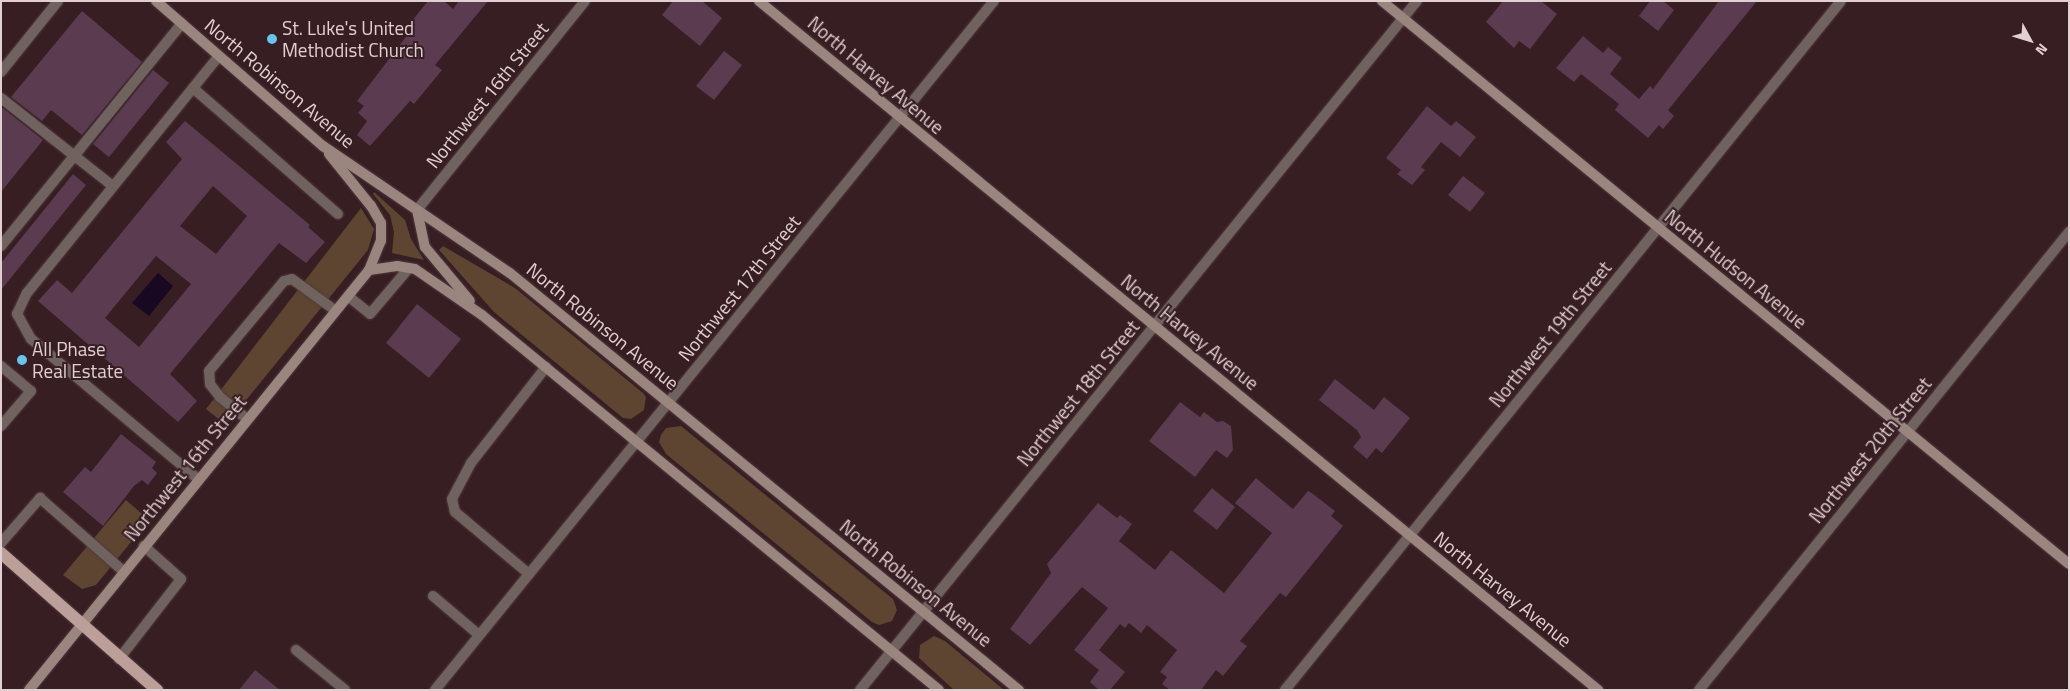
<!DOCTYPE html>
<html>
<head>
<meta charset="utf-8">
<style>
	body { margin:0 }
	#map { position:relative; width:2070px; height:691px; overflow:hidden; background:#371e23; font-family:"Titillium Web",sans-serif }
	div>[style] { position:absolute }
	[style*='--x'] { left:calc(var(--x)*1px); top:calc(var(--y)*1px); width:calc(var(--w)*1px); rotate:calc(var(--a)*1deg) }
	.green>* { inset:0; background:#5d4531 }
	.water>* { inset:0; background:#180821 }
	.building>* { inset:0; background:#5a3b50 }
	.roads { filter:drop-shadow(0 0 1px #523a3f) drop-shadow(0 0 1px #523a3f) }
	.lane>* { height:10px; margin:-5px; padding:0 5px; transform-origin:5px; border-radius:5px; background:#70635f }
	.street>* { height:10px; margin:-5px; padding:0 5px; transform-origin:5px; border-radius:5px; background:#70635f }
	.secondary>* { height:10px; margin:-5px; padding:0 5px; transform-origin:5px; border-radius:5px; background:#9a857f }
	.primary>* { height:12px; margin:-6px; padding:0 6px; transform-origin:6px; border-radius:6px; background:#bb9f98 }
	.dots>* { width:14px; height:14px; translate:-50% -50%; box-sizing:border-box; border:2px solid #371e23; border-radius:50% }
	span { translate:-50% -50%; white-space:nowrap; text-align:center; line-height:1.15; -webkit-text-stroke:4px #371e23; paint-order:stroke }
	.poi-label { font-size:19px; color:#e1cfd2 }
	.left { translate:0 -50%; text-align:left }
	.street-label { font-size:19px; color:#e1cfd2 }
	.frame { position:absolute; inset:0; border:2px solid #e1cfd2; pointer-events:none }
	.north { position:absolute; left:2005px; top:15px; width:50px; height:50px; -webkit-text-stroke:4px #371e23; paint-order:stroke; rotate:129deg; font-size:14px; font-weight:700; line-height:20px; text-align:center; color:#e1cfd2 }
	.north::after { content:''; display:block; margin:auto; width:18px; height:22px; background:#e1cfd2; clip-path:polygon(50% 0,100% 100%,50% 72%,0 100%) }
</style>
</head>
<body>
<div id="map">
	<div class="green">
		<div style="clip-path:polygon(374px 192px,405px 220px,411px 239px,424px 260px,392px 253px,394px 232px,390px 215px,373px 194px)"></div>
		<div style="clip-path:polygon(361px 208px,374px 229px,368px 250px,226px 425px,206px 409px)"></div>
		<div style="clip-path:polygon(443px 246px,515px 288px,643px 393px,646px 397px,644px 410px,631px 419px,623px 418px,494px 312px,439px 250px)"></div>
		<div style="clip-path:polygon(681px 426px,893px 599px,897px 610px,892px 621px,879px 625px,872px 622px,666px 454px,659px 442px,661px 435px,666px 428px)"></div>
		<div style="clip-path:polygon(126px 500px,149px 520px,96px 585px,82px 589px,63px 575px)"></div>
		<div style="clip-path:polygon(934px 636px,945px 641px,1004px 690px,954px 690px,919px 658px,920px 645px)"></div>
	</div>
	<div class="water">
		<div style="clip-path:polygon(158px 273px,173px 286px,149px 316px,132px 303px)"></div>
	</div>
	<div class="building">
		<div style="clip-path:polygon(428px 1px,444px 1px,453px 9px,459px 1px,488px 1px,435px 65px,442px 70px,414px 104px,410px 101px,370px 146px,357px 135px,367px 121px,358px 113px,364px 106px,357px 101px,415px 25px,411px 22px)"></div>
		<div style="clip-path:polygon(673px 1px,702px 1px,722px 18px,700px 46px,662px 15px)"></div>
		<div style="clip-path:polygon(1503px 1px,1541px 1px,1557px 14px,1530px 49px,1519px 41px,1514px 48px,1486px 22px)"></div>
		<div style="clip-path:polygon(1650px 1px,1663px 1px,1674px 10px,1658px 31px,1639px 16px)"></div>
		<div style="clip-path:polygon(1719px 1px,1757px 1px,1668px 110px,1674px 116px,1663px 129px,1659px 125px,1648px 138px,1615px 110px,1619px 104px,1581px 74px,1574px 82px,1556px 68px,1583px 36px,1603px 53px,1608px 47px,1622px 58px,1610px 74px,1639px 99px,1650px 86px,1653px 89px)"></div>
		<div style="clip-path:polygon(82px 11px,142px 62px,82px 135px,51px 110px,42px 121px,11px 97px)"></div>
		<div style="clip-path:polygon(724px 51px,742px 65px,714px 100px,696px 86px)"></div>
		<div style="clip-path:polygon(153px 70px,169px 83px,109px 157px,93px 144px)"></div>
		<div style="clip-path:polygon(1427px 106px,1451px 126px,1456px 121px,1476px 137px,1460px 157px,1441px 142px,1421px 167px,1425px 170px,1412px 185px,1397px 174px,1401px 170px,1386px 158px)"></div>
		<div style="clip-path:polygon(3px 108px,43px 140px,1px 192px,1px 110px)"></div>
		<div style="clip-path:polygon(evenodd,185px 121px,310px 225px,308px 227px,325px 242px,306px 263px,279px 243px,170px 374px,197px 401px,178px 422px,38px 301px,57px 280px,72px 293px,182px 159px,166px 142px,185px 121px,213px 186px,247px 216px,216px 254px,180px 226px,213px 186px,185px 121px,156px 256px,191px 284px,139px 347px,105px 318px,156px 256px)"></div>
		<div style="clip-path:polygon(73px 174px,86px 185px,1px 290px,1px 263px)"></div>
		<div style="clip-path:polygon(1463px 176px,1485px 193px,1470px 212px,1448px 195px)"></div>
		<div style="clip-path:polygon(417px 304px,461px 339px,429px 378px,386px 343px)"></div>
		<div style="clip-path:polygon(1335px 379px,1374px 410px,1384px 397px,1410px 418px,1382px 453px,1376px 448px,1367px 459px,1353px 447px,1361px 437px,1357px 430px,1319px 400px)"></div>
		<div style="clip-path:polygon(1180px 402px,1200px 417px,1204px 412px,1217px 422px,1223px 421px,1231px 426px,1233px 450px,1227px 458px,1216px 450px,1195px 477px,1149px 441px)"></div>
		<div style="clip-path:polygon(121px 434px,156px 462px,152px 468px,157px 473px,148px 485px,142px 480px,134px 486px,103px 526px,63px 492px,85px 467px,91px 472px)"></div>
		<div style="clip-path:polygon(1256px 478px,1293px 509px,1308px 491px,1313px 494px,1335px 511px,1331px 516px,1343px 526px,1286px 597px,1280px 593px,1240px 641px,1247px 646px,1223px 676px,1216px 670px,1201px 690px,1170px 690px,1162px 684px,1167px 677px,1160px 672px,1177px 650px,1147px 625px,1141px 633px,1129px 623px,1125px 628px,1120px 624px,1099px 650px,1125px 672px,1110px 690px,1099px 690px,1090px 682px,1099px 670px,1074px 650px,1108px 608px,1082px 587px,1030px 645px,1010px 629px,1051px 573px,1047px 564px,1098px 503px,1117px 518px,1120px 515px,1132px 524px,1119px 541px,1155px 570px,1171px 550px,1224px 593px,1272px 533px,1235px 503px)"></div>
		<div style="clip-path:polygon(1212px 488px,1235px 507px,1217px 530px,1193px 511px)"></div>
		<div style="clip-path:polygon(255px 670px,280px 690px,239px 690px)"></div>
	</div>
	<div class="roads">
		<div class="lane">
			<div style="--x:193;--y:88;--w:192;--a:41"></div>
			<div style="--x:1;--y:98;--w:142;--a:38.2"></div>
			<div style="--x:1;--y:246;--w:287;--a:-50.9"></div>
			<div style="--x:348;--y:296;--w:28;--a:39"></div>
			<div style="--x:370;--y:314;--w:60;--a:-49.7"></div>
			<div style="--x:1;--y:366;--w:39;--a:40"></div>
			<div style="--x:31;--y:391;--w:46;--a:130.6"></div>
			<div style="--x:247;--y:419;--w:35;--a:-141"></div>
			<div style="--x:220;--y:397;--w:16;--a:-128"></div>
			<div style="--x:210;--y:384;--w:13;--a:-94"></div>
			<div style="--x:209;--y:371;--w:117;--a:-50.2"></div>
			<div style="--x:284;--y:281;--w:8;--a:-14"></div>
			<div style="--x:292;--y:279;--w:54;--a:36"></div>
			<div style="--x:198;--y:479;--w:218;--a:-140"></div>
			<div style="--x:31;--y:339;--w:29;--a:-119"></div>
			<div style="--x:17;--y:314;--w:23;--a:-65"></div>
			<div style="--x:27;--y:293;--w:305;--a:-51"></div>
			<div style="--x:1;--y:543;--w:60;--a:-49.1"></div>
			<div style="--x:40;--y:498;--w:111;--a:41.3"></div>
			<div style="--x:529;--y:574;--w:97;--a:-140"></div>
			<div style="--x:455;--y:512;--w:13;--a:-103"></div>
			<div style="--x:452;--y:499;--w:41;--a:-62.2"></div>
			<div style="--x:471;--y:463;--w:122;--a:-52"></div>
			<div style="--x:433;--y:596;--w:60;--a:40.3"></div>
			<div style="--x:296;--y:650;--w:63;--a:39.2"></div>
			<div style="--x:119;--y:659;--w:101;--a:-52.2"></div>
			<div style="--x:181;--y:579;--w:50;--a:-138.3"></div>
		</div>
		<div class="street">
			<div style="--x:1;--y:72;--w:91;--a:-51.2"></div>
			<div style="--x:417;--y:210;--w:268;--a:-51.2"></div>
			<div style="--x:435;--y:690;--w:887;--a:-50.95"></div>
			<div style="--x:860;--y:690;--w:886;--a:-51.05"></div>
			<div style="--x:1285;--y:690;--w:885;--a:-51.1"></div>
			<div style="--x:1699;--y:690;--w:589;--a:-51.07"></div>
		</div>
		<div class="secondary">
			<div style="--x:156;--y:1;--w:221;--a:41"></div>
			<div style="--x:323;--y:146;--w:226;--a:34.2"></div>
			<div style="--x:510;--y:273;--w:658;--a:39.33"></div>
			<div style="--x:759;--y:1;--w:1086;--a:39.39"></div>
			<div style="--x:1382;--y:1;--w:888;--a:39.33"></div>
			<div style="--x:417;--y:210;--w:38;--a:78"></div>
			<div style="--x:425;--y:247;--w:70;--a:50.2"></div>
			<div style="--x:369;--y:270;--w:28;--a:-8"></div>
			<div style="--x:397;--y:266;--w:18;--a:9"></div>
			<div style="--x:415;--y:269;--w:81;--a:34.5"></div>
			<div style="--x:482;--y:315;--w:591;--a:39.37"></div>
			<div style="--x:29;--y:690;--w:540;--a:-51.01"></div>
			<div style="--x:369;--y:270;--w:31;--a:-68"></div>
			<div style="--x:381;--y:241;--w:18;--a:-90"></div>
			<div style="--x:381;--y:223;--w:20;--a:-120"></div>
			<div style="--x:371;--y:206;--w:67;--a:-128.9"></div>
		</div>
		<div class="primary">
			<div style="--x:1;--y:553;--w:208;--a:41.3"></div>
		</div>
	</div>
	<div class="dots">
		<div style="left:272px;top:39px;background:#66c4ef"></div>
		<div style="left:22px;top:360px;background:#66c4ef"></div>
	</div>
	<div class="poi-label">
		<span class="left" style="left:282px;top:39px">St. Luke's United<br>Methodist Church</span>
		<span class="left" style="left:32px;top:360px">All Phase<br>Real Estate</span>
	</div>
	<div class="street-label">
		<span style="left:876px;top:75px;rotate:40deg">North Harvey Avenue</span>
		<span style="left:280px;top:83px;rotate:40deg">North Robinson Avenue</span>
		<span style="left:487px;top:95px;rotate:-51deg">Northwest 16th Street</span>
		<span style="left:1736px;top:269px;rotate:39deg">North Hudson Avenue</span>
		<span style="left:739px;top:288px;rotate:-51deg">Northwest 17th Street</span>
		<span style="left:603px;top:326px;rotate:39deg">North Robinson Avenue</span>
		<span style="left:1190px;top:332px;rotate:39deg">North Harvey Avenue</span>
		<span style="left:1550px;top:334px;rotate:-51deg">Northwest 19th Street</span>
		<span style="left:1078px;top:393px;rotate:-51deg">Northwest 18th Street</span>
		<span style="left:1870px;top:450px;rotate:-51deg">Northwest 20th Street</span>
		<span style="left:185px;top:468px;rotate:-51deg">Northwest 16th Street</span>
		<span style="left:916px;top:583px;rotate:39deg">North Robinson Avenue</span>
		<span style="left:1503px;top:589px;rotate:39deg">North Harvey Avenue</span>
	</div>
	<div class="frame"></div>
	<div class="north">N</div>
</div>
</body>
</html>
